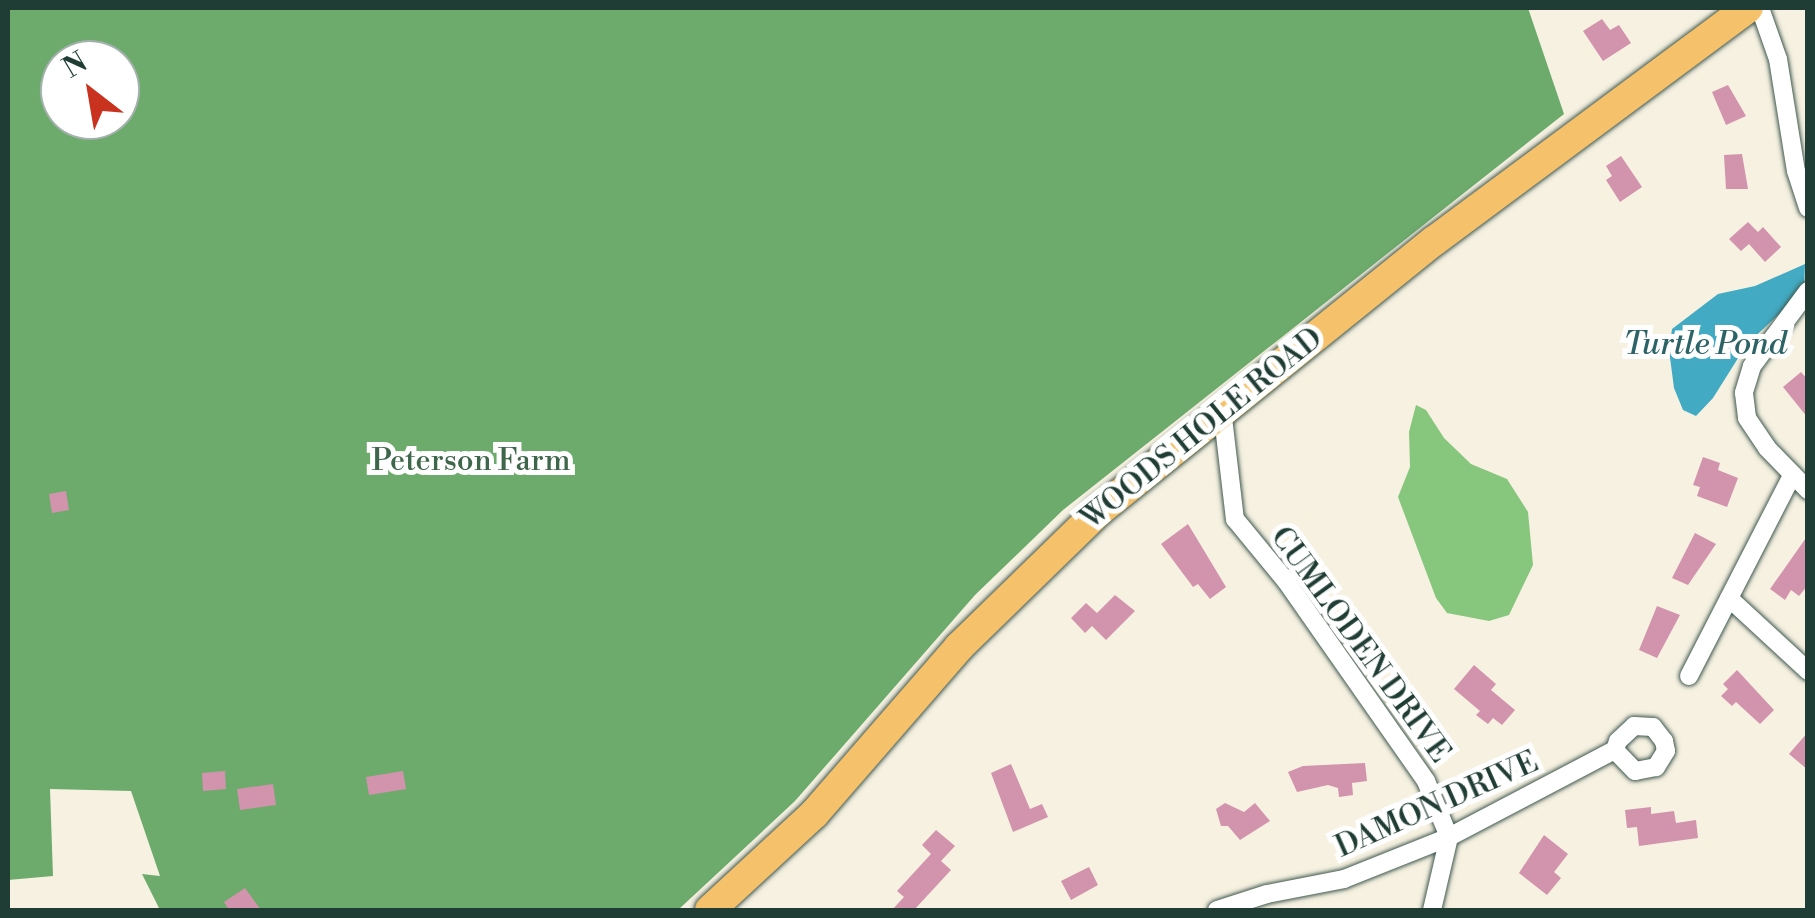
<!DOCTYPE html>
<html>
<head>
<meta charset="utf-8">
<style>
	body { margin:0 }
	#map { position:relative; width:1815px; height:918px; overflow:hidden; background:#f6f1e1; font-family:"Libre Bodoni",serif }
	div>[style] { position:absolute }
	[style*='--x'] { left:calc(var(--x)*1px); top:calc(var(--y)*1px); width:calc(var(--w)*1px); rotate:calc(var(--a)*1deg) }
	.green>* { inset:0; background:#87c67d }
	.forest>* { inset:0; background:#6dab6c }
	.water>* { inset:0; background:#42aac2 }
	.building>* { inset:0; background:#d293ad }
	.roads { filter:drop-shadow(0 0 2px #3f584e) drop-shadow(0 0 2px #3f584e) }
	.minor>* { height:18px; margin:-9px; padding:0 9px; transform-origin:9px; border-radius:9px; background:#fff }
	.trunk>* { height:30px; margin:-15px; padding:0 15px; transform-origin:15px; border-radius:15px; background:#f5c16b }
	span { translate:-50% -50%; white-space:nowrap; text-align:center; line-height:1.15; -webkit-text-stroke:10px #fff; paint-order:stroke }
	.street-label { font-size:30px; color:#1f3d34 }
	.park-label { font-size:30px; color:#3e664a }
	.water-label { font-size:32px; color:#2b6366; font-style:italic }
	.frame { position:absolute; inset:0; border:10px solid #1f3d34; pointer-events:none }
	.north { position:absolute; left:40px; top:40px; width:100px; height:100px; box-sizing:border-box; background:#fff; border:2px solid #a5b1ae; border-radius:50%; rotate:329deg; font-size:28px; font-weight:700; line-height:40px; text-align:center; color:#1f3d34 }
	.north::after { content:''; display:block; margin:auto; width:35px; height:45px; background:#c8321e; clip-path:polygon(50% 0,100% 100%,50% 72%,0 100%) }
</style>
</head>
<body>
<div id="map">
	<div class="green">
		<div style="clip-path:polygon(1416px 405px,1426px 410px,1444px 438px,1471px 464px,1507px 479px,1528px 512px,1533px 565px,1509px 615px,1489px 621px,1447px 613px,1436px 598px,1398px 497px,1410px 467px,1409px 432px)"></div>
	</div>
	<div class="forest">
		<div style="clip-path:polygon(evenodd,8px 8px,1528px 8px,1564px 114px,1063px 510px,975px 595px,795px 801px,678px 910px,160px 910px,142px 874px,160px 876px,131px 791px,50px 789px,53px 876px,8px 880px,8px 8px,60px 60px,120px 60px,120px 120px,60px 120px,60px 60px)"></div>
	</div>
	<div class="water">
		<div style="clip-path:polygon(1805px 264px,1804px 291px,1747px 344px,1713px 398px,1696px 416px,1683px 410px,1674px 388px,1669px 350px,1672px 329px,1718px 294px,1755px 286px)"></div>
	</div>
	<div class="building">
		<div style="clip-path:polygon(1602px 19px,1610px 30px,1619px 25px,1631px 43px,1603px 61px,1583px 31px)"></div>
		<div style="clip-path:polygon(1728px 85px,1746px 116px,1726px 125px,1712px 92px)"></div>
		<div style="clip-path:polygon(1742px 154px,1748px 189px,1726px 189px,1724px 155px)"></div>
		<div style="clip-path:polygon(1621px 156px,1642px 187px,1620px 202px,1606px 180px,1612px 176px,1606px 166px)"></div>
		<div style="clip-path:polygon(1748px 222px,1758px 232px,1763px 227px,1781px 247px,1765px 262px,1749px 244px,1741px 251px,1729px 239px)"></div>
		<div style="clip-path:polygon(1801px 372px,1808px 380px,1808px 418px,1783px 387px)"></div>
		<div style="clip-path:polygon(1703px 457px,1720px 463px,1718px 470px,1738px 478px,1727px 507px,1697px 496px,1700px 487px,1693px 485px)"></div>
		<div style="clip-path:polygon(66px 491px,69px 510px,52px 513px,49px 494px)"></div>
		<div style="clip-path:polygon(1188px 524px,1226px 587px,1210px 599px,1198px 584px,1193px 587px,1161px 544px)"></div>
		<div style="clip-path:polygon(1695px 533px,1716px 544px,1688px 585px,1672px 578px)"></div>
		<div style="clip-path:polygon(1808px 535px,1808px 585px,1799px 596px,1791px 590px,1785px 600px,1770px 589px)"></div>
		<div style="clip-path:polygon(1115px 595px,1135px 611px,1106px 640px,1092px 626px,1085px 633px,1071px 618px,1086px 603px,1097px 613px)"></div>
		<div style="clip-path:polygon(1657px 606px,1680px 615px,1657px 658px,1639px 650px)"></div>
		<div style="clip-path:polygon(1474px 665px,1496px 684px,1491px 690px,1515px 710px,1502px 725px,1493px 718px,1488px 724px,1476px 715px,1480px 711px,1454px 689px)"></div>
		<div style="clip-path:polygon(1737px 670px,1774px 710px,1760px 724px,1736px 702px,1732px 706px,1721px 696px,1728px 689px,1723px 684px)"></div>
		<div style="clip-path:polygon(1808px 732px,1808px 770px,1789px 754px)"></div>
		<div style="clip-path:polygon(1365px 763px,1367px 781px,1352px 783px,1353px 795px,1339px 797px,1338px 788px,1328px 785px,1297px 792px,1288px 772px,1303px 766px)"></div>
		<div style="clip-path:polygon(1011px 764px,1030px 809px,1042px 804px,1048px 817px,1013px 832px,991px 773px)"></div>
		<div style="clip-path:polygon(225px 771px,226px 789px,203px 791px,202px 773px)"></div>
		<div style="clip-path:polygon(403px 771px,406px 789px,369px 795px,366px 777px)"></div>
		<div style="clip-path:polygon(273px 784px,276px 805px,240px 810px,237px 789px)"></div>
		<div style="clip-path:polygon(1225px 803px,1244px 812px,1255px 803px,1270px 821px,1240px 840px,1228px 826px,1221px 826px,1216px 809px)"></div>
		<div style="clip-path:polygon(1651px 807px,1651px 814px,1674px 811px,1676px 823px,1696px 820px,1698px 838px,1639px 846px,1637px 827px,1627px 828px,1625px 810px)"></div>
		<div style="clip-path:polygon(936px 830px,955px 846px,941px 861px,951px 870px,914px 910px,892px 910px,904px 897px,897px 891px,931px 854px,922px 845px)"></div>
		<div style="clip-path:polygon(1544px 835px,1568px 854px,1554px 872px,1561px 878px,1547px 895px,1519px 873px)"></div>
		<div style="clip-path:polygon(1089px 867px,1098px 885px,1071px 900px,1061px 881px)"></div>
		<div style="clip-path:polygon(245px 888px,261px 910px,229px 910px,224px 902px)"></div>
	</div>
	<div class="roads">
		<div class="minor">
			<div style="--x:1760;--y:8;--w:54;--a:70.6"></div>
			<div style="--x:1778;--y:59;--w:113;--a:80.9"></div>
			<div style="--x:1796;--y:171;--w:39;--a:72"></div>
			<div style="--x:1808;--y:291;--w:94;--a:126.7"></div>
			<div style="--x:1752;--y:366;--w:28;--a:107"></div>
			<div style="--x:1744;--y:393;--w:25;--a:83"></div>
			<div style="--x:1747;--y:418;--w:36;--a:56"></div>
			<div style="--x:1767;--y:448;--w:59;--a:45.7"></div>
			<div style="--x:1222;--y:409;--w:111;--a:83.3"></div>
			<div style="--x:1235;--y:519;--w:80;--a:50.6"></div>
			<div style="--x:1286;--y:581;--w:244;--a:55"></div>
			<div style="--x:1426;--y:781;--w:61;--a:67.7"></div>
			<div style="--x:1449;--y:837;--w:75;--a:103.1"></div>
			<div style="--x:1729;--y:598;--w:108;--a:42.7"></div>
			<div style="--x:1689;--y:676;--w:225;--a:-62.8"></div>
			<div style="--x:1217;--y:910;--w:52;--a:-17.7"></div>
			<div style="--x:1267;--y:894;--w:78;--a:-11"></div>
			<div style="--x:1344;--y:879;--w:113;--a:-21.8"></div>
			<div style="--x:1449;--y:837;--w:187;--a:-27.7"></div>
			<div style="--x:1615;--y:750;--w:9;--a:-72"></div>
			<div style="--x:1618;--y:741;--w:22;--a:-43"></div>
			<div style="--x:1634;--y:726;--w:19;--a:3"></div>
			<div style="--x:1653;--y:727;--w:18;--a:52"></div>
			<div style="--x:1664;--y:741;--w:10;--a:79"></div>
			<div style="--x:1666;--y:751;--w:19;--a:122"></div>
			<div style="--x:1656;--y:767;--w:21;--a:169"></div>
			<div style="--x:1635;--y:771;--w:29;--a:-134"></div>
		</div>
		<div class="trunk">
			<div style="--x:710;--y:910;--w:142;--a:-42.7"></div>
			<div style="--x:814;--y:814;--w:221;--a:-49"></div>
			<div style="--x:959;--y:647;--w:195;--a:-44.2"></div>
			<div style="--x:1099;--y:511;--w:430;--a:-38.9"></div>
			<div style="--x:1434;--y:241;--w:391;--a:-36.6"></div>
		</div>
	</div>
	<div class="street-label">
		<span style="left:1202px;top:429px;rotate:-39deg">WOODS HOLE ROAD</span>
		<span style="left:1360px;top:645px;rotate:54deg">CUMLODEN DRIVE</span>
		<span style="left:1437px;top:805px;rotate:-24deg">DAMON DRIVE</span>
	</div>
	<div class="park-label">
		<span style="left:471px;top:461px">Peterson Farm</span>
	</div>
	<div class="water-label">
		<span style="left:1705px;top:344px">Turtle Pond</span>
	</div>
	<div class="frame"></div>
	<div class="north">N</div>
</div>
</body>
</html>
